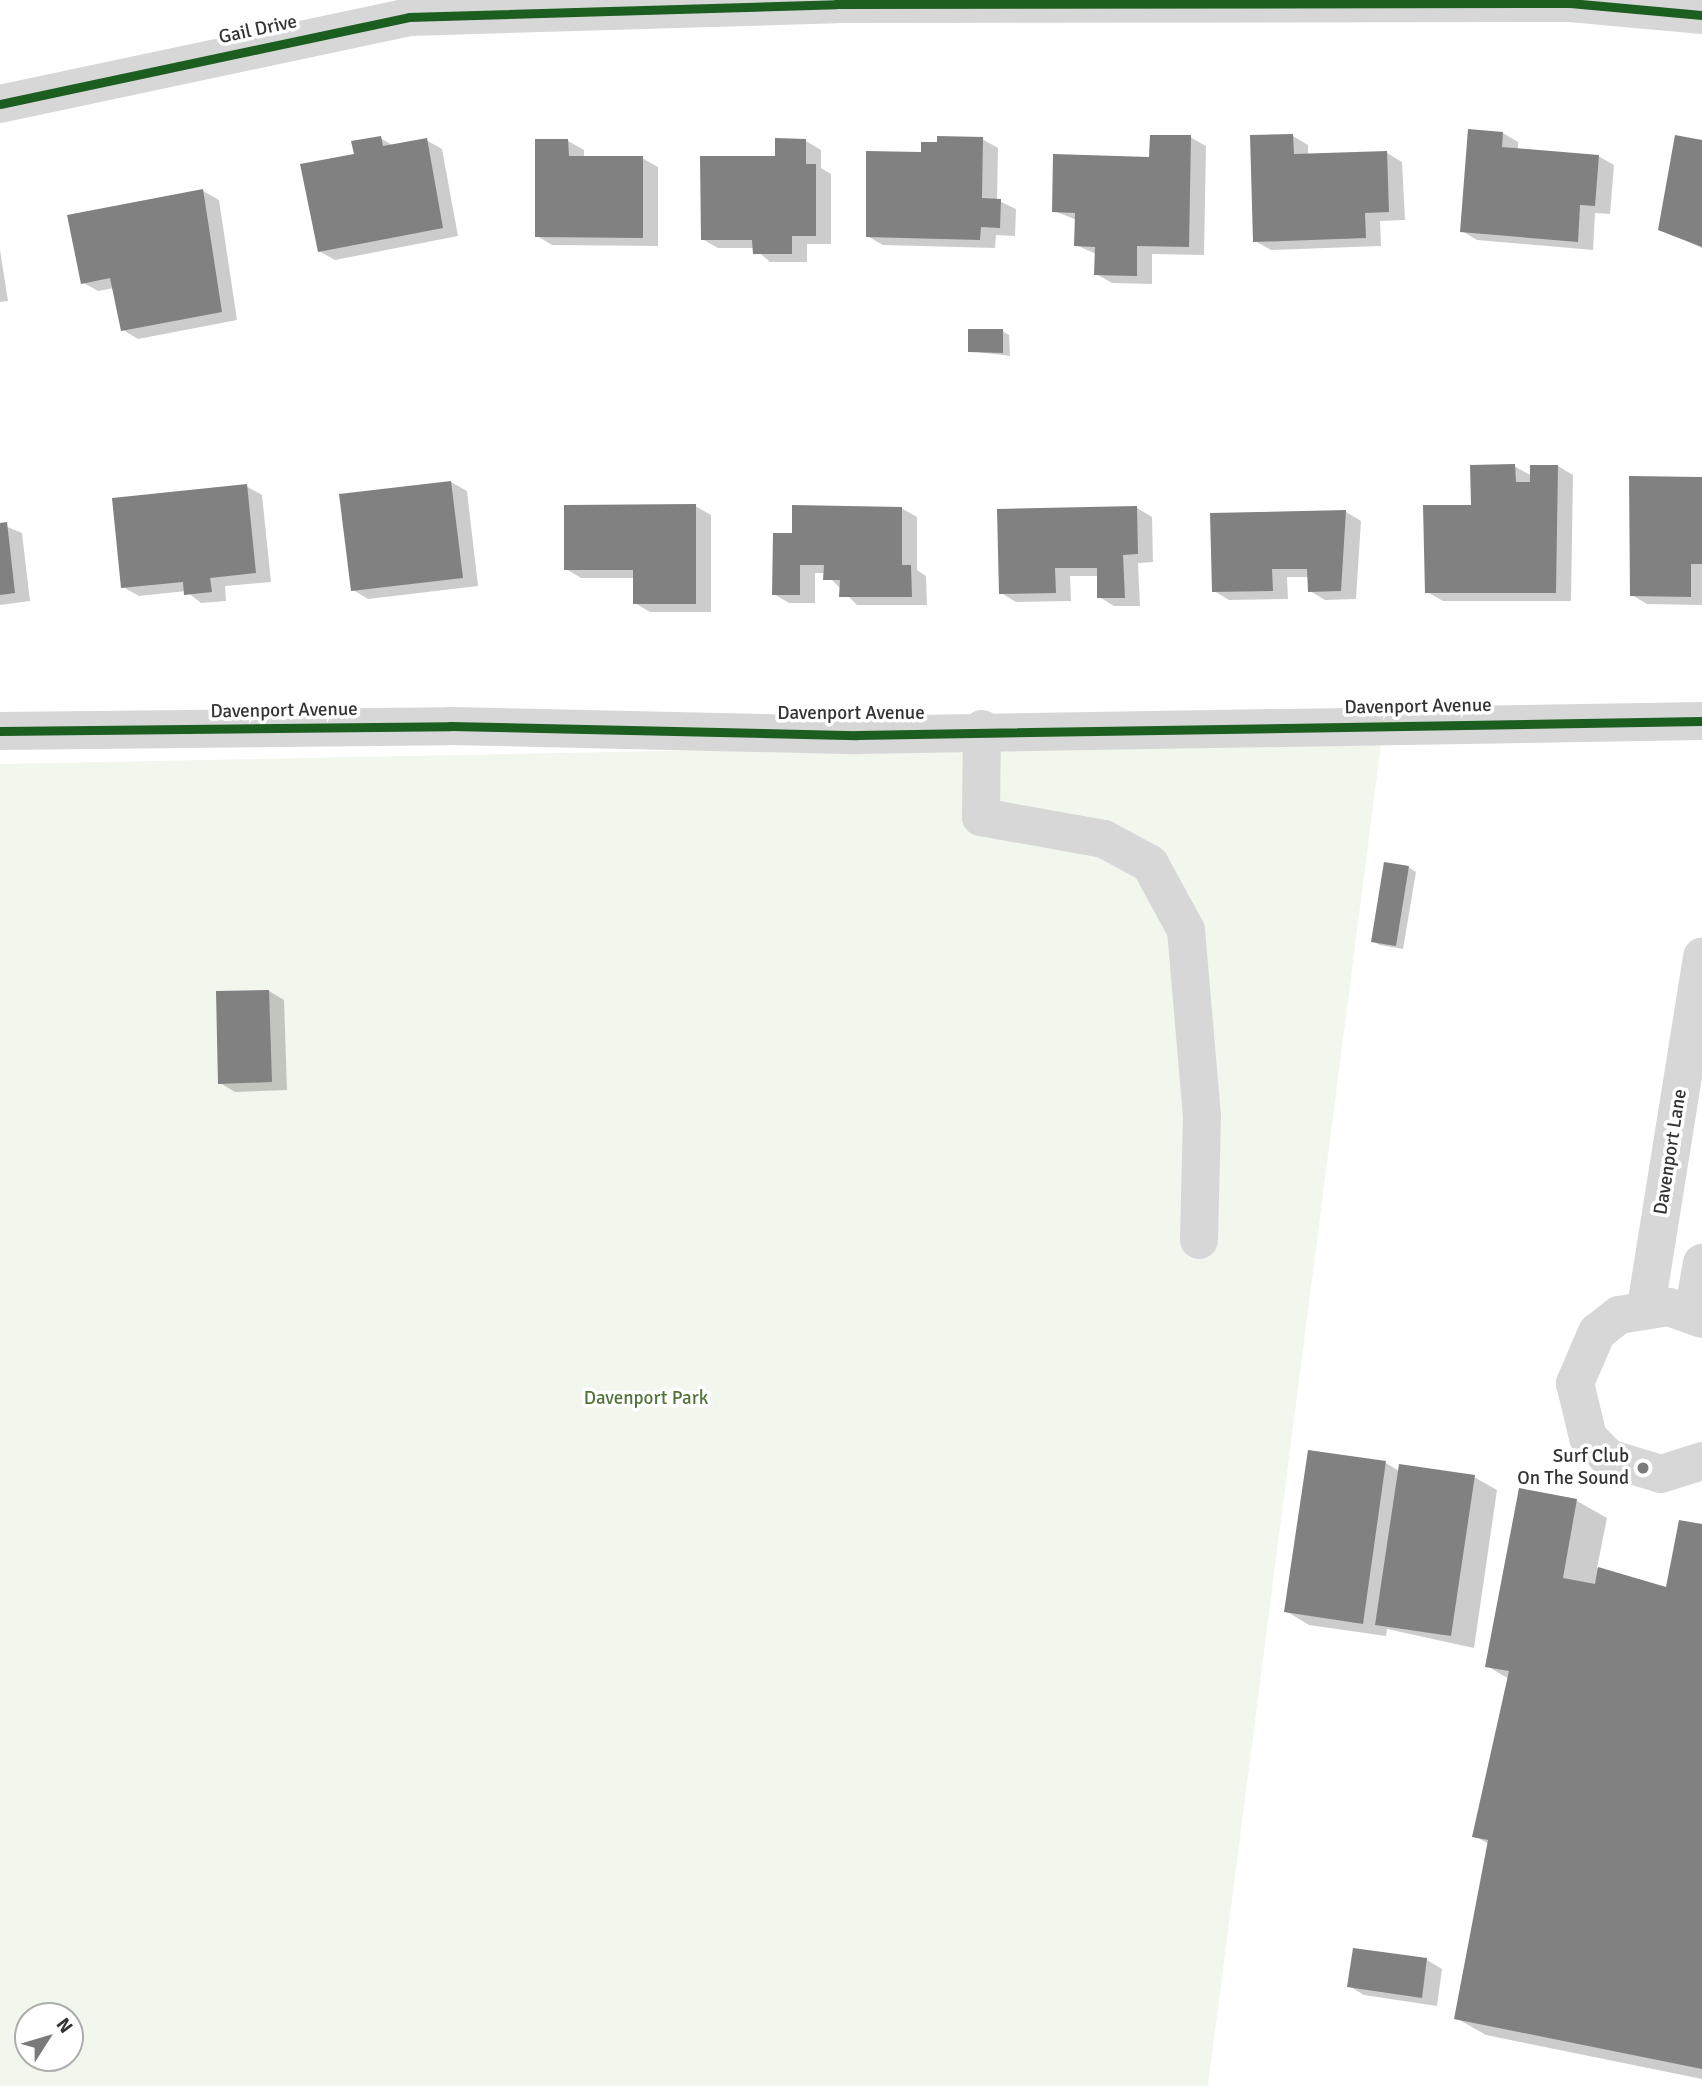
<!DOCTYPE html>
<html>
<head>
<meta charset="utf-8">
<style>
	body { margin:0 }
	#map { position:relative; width:1702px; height:2086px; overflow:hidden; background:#fff; font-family:Signika,sans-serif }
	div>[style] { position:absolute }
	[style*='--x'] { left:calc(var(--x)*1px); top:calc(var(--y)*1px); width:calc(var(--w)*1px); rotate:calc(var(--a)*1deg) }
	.green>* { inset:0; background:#f2f7ee }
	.shadow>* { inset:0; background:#0003 }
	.building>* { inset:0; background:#818181 }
	.minor>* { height:38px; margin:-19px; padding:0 19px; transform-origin:19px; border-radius:19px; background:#d7d7d7 }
	.cycleway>* { height:9px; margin:-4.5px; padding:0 4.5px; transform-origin:4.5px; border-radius:4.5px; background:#1b5e20 }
	.dots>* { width:19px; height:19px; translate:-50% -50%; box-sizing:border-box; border:4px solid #fff; border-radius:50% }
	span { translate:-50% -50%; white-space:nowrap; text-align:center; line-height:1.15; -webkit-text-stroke:7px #fff; paint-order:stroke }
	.street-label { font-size:19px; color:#333 }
	.park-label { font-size:19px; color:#52743a }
	.poi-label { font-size:19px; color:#333 }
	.right { translate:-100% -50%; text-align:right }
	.north { position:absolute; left:14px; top:2002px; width:70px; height:70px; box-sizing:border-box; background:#fff; border:2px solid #adadad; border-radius:50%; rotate:53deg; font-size:19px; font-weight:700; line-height:28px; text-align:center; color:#333 }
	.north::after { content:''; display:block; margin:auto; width:24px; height:32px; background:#7a7a7a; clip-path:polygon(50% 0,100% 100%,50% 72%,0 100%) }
</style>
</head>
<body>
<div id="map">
	<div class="green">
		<div style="clip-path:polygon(evenodd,1382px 737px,1208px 2086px,0 2086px,0 764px,1382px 737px,28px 2016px,70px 2016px,70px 2058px,28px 2058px,28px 2016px)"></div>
	</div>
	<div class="shadow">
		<div style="clip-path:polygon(1503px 133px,1518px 142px,1518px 150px,1598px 156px,1614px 165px,1610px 214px,1595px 213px,1593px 250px,1477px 240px,1462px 231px)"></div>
		<div style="clip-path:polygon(1293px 136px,1308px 145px,1308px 155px,1387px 153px,1402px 162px,1405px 220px,1380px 221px,1381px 246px,1271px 250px,1255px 241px)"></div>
		<div style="clip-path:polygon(1190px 137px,1206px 146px,1204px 255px,1152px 254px,1152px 284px,1112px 283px,1096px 274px,1096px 254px,1076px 245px,1077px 220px,1054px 211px)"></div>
		<div style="clip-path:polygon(380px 138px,394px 146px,426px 140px,442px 149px,458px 236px,335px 260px,319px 251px,356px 155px)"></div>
		<div style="clip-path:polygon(982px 139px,998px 148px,997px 200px,1016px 209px,1015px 236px,996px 235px,995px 248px,883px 245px,867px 236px,923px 154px,939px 144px)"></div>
		<div style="clip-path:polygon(568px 141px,584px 150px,584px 158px,642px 158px,658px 167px,658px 246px,552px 245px,537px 236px)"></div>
		<div style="clip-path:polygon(806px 141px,821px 150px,821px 168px,831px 174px,831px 244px,807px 244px,807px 262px,770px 262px,754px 248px,718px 248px,702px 239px,777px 158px)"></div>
		<div style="clip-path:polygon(1702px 142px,1702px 248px,1660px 229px)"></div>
		<div style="clip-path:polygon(203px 191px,219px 200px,237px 320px,138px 339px,123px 330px,114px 288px,98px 291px,82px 282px)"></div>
		<div style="clip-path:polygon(0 250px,8px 301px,0 302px)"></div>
		<div style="clip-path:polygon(1002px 331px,1009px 335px,1010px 356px,970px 351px)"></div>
		<div style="clip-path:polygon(1514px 466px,1532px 476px,1558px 466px,1573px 475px,1571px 601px,1443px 601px,1427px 592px,1473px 506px)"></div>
		<div style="clip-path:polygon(1702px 478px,1702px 605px,1647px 604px,1632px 595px)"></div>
		<div style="clip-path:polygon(451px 482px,467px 491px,478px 586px,368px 599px,353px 590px)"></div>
		<div style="clip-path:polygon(246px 486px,262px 495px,271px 582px,225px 586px,226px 601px,201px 603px,186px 591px,139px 596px,123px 587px)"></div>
		<div style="clip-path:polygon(695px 506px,711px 515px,711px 612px,650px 612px,635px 603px,634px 578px,581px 578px,566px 569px)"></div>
		<div style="clip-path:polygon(901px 508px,917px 517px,917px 570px,926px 576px,927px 605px,857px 605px,825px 573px,815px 573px,815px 603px,789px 603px,774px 594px,793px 535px)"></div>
		<div style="clip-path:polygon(1137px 508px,1152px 517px,1153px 562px,1138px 563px,1140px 606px,1114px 606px,1099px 597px,1099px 576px,1070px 576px,1071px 601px,1016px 602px,1001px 593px)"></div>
		<div style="clip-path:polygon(1346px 512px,1361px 521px,1356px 599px,1325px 600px,1310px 591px,1309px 577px,1287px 577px,1288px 599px,1229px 600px,1214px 591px,1212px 515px)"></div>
		<div style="clip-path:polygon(0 524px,22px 533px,30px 601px,0 605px)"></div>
		<div style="clip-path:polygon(1408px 867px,1416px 872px,1403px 949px,1380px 945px,1372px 941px)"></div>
		<div style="clip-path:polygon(269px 991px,284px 1000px,287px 1090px,235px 1092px,220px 1083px)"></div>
		<div style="clip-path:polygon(1386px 1463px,1399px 1471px,1474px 1477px,1497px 1490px,1474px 1648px,1387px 1629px,1386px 1636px,1309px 1625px,1286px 1611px)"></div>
		<div style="clip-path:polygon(1520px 1490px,1577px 1501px,1607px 1518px,1597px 1568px,1667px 1589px,1702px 1526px,1702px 2079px,1486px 2035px,1456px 2018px,1489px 1844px,1474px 1836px,1509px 1679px,1487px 1666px)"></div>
		<div style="clip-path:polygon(1354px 1950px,1427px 1960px,1442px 1969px,1437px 2006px,1364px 1995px,1349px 1986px)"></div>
	</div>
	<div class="building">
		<div style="clip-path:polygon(1468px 129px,1503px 132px,1502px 147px,1599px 155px,1595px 206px,1580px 205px,1578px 242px,1460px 232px)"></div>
		<div style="clip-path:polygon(1293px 134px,1294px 154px,1387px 151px,1389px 212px,1365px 213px,1366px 238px,1253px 242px,1250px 135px)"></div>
		<div style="clip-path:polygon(1150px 135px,1191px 135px,1189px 247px,1137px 246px,1137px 276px,1094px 275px,1095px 247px,1074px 246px,1075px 213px,1052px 212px,1053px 154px,1149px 157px)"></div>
		<div style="clip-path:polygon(1675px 135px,1702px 140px,1702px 247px,1658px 230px)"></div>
		<div style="clip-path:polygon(381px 136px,383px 146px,427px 138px,443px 228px,318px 252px,300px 164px,354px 154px,351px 141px)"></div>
		<div style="clip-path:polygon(937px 136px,983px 137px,982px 198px,1001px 199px,1000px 228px,981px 227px,980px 240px,866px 237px,866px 151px,921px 152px,921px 142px,937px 142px)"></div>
		<div style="clip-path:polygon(775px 138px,806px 139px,806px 164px,816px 164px,816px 236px,792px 236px,792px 254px,753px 254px,752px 240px,701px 240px,700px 156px,775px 156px)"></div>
		<div style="clip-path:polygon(535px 139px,568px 139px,569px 156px,643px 156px,643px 238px,535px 237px)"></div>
		<div style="clip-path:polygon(203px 189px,222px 312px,121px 331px,110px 278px,81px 284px,67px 215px)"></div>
		<div style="clip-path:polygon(968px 329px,1003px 329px,1003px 353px,968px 352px)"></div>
		<div style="clip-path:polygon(1515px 464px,1516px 482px,1530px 482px,1530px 465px,1558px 465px,1556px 593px,1425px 593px,1423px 505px,1471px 505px,1470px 465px)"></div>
		<div style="clip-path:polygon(1629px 476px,1702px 477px,1702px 564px,1691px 564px,1691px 597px,1630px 596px)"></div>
		<div style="clip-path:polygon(451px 481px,463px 578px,351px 591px,339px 494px)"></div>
		<div style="clip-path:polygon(247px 484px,256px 573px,210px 578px,212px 592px,184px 595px,183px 582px,121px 588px,112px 498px)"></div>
		<div style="clip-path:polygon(696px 504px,696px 604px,633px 604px,633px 570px,564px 570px,564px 505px)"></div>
		<div style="clip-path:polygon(792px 505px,902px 507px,902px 565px,911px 565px,912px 597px,839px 597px,840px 580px,823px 580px,824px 565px,800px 565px,800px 595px,772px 595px,773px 533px,792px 533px)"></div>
		<div style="clip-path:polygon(1137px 506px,1138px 554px,1123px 555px,1125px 598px,1097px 598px,1097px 568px,1055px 568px,1056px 593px,999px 594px,997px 509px)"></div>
		<div style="clip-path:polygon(1346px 510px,1341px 591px,1308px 592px,1307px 569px,1272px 569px,1273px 591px,1212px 592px,1210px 513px)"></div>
		<div style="clip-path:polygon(7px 522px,15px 593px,0 595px,0 523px)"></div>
		<div style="clip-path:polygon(1384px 862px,1409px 866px,1396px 946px,1371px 942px)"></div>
		<div style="clip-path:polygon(269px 990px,272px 1082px,218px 1084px,216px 991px)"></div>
		<div style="clip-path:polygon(1308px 1450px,1386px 1461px,1363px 1624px,1284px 1612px)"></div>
		<div style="clip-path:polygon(1399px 1464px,1475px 1475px,1451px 1636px,1375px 1625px)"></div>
		<div style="clip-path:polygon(1519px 1488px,1577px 1499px,1563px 1578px,1595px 1584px,1598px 1567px,1666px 1587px,1679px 1520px,1702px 1524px,1702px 2069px,1454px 2019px,1488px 1840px,1472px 1837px,1509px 1671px,1485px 1667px)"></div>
		<div style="clip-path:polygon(1353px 1948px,1427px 1958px,1422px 1998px,1347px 1987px)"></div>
	</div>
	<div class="minor">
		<div style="--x:0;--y:104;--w:418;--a:-12"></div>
		<div style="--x:409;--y:17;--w:427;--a:-1.7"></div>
		<div style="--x:836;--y:4;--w:734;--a:-0.08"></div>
		<div style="--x:1570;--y:3;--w:133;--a:5.2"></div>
		<div style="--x:982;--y:729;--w:88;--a:90.7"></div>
		<div style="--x:981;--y:817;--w:125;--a:10.1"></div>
		<div style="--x:1104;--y:839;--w:52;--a:28.5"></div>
		<div style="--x:1150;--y:864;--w:75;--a:61.4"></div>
		<div style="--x:1186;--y:930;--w:187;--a:85.1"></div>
		<div style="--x:1202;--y:1116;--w:124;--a:91.4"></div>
		<div style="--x:0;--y:731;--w:450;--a:-0.6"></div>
		<div style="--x:450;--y:726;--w:407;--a:1.3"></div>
		<div style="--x:857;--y:735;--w:845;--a:-0.95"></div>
		<div style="--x:1646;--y:1307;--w:355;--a:-80.9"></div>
		<div style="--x:1693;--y:1313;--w:51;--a:-79.8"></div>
		<div style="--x:1702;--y:1319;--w:35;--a:-160"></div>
		<div style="--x:1669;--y:1307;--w:51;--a:170.9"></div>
		<div style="--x:1619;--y:1315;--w:28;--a:142"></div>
		<div style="--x:1597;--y:1332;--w:56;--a:113.3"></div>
		<div style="--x:1575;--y:1383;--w:56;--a:76.5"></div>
		<div style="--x:1588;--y:1437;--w:29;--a:46"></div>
		<div style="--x:1608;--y:1458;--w:55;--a:16.8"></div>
		<div style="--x:1661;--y:1474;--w:43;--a:-17.6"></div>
	</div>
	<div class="cycleway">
		<div style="--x:0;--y:104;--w:418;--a:-12"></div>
		<div style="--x:409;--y:17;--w:427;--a:-1.7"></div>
		<div style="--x:836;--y:4;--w:734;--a:-0.08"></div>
		<div style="--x:1570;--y:3;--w:133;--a:5.2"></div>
		<div style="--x:0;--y:731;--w:450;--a:-0.6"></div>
		<div style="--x:450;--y:726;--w:407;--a:1.3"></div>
		<div style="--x:857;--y:735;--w:845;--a:-0.95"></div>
	</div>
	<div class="dots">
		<div style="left:1643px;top:1468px;background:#7a7a7a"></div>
	</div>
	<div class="street-label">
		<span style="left:258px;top:30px;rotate:-12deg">Gail Drive</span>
		<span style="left:1418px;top:707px;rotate:-1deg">Davenport Avenue</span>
		<span style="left:284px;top:711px;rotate:-1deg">Davenport Avenue</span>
		<span style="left:851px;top:714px">Davenport Avenue</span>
		<span style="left:1671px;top:1152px;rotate:-81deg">Davenport Lane</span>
	</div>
	<div class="park-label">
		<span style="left:646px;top:1399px">Davenport Park</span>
	</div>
	<div class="poi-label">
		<span class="right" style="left:1629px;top:1468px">Surf Club<br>On The Sound</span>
	</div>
	<div class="north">N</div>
</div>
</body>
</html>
